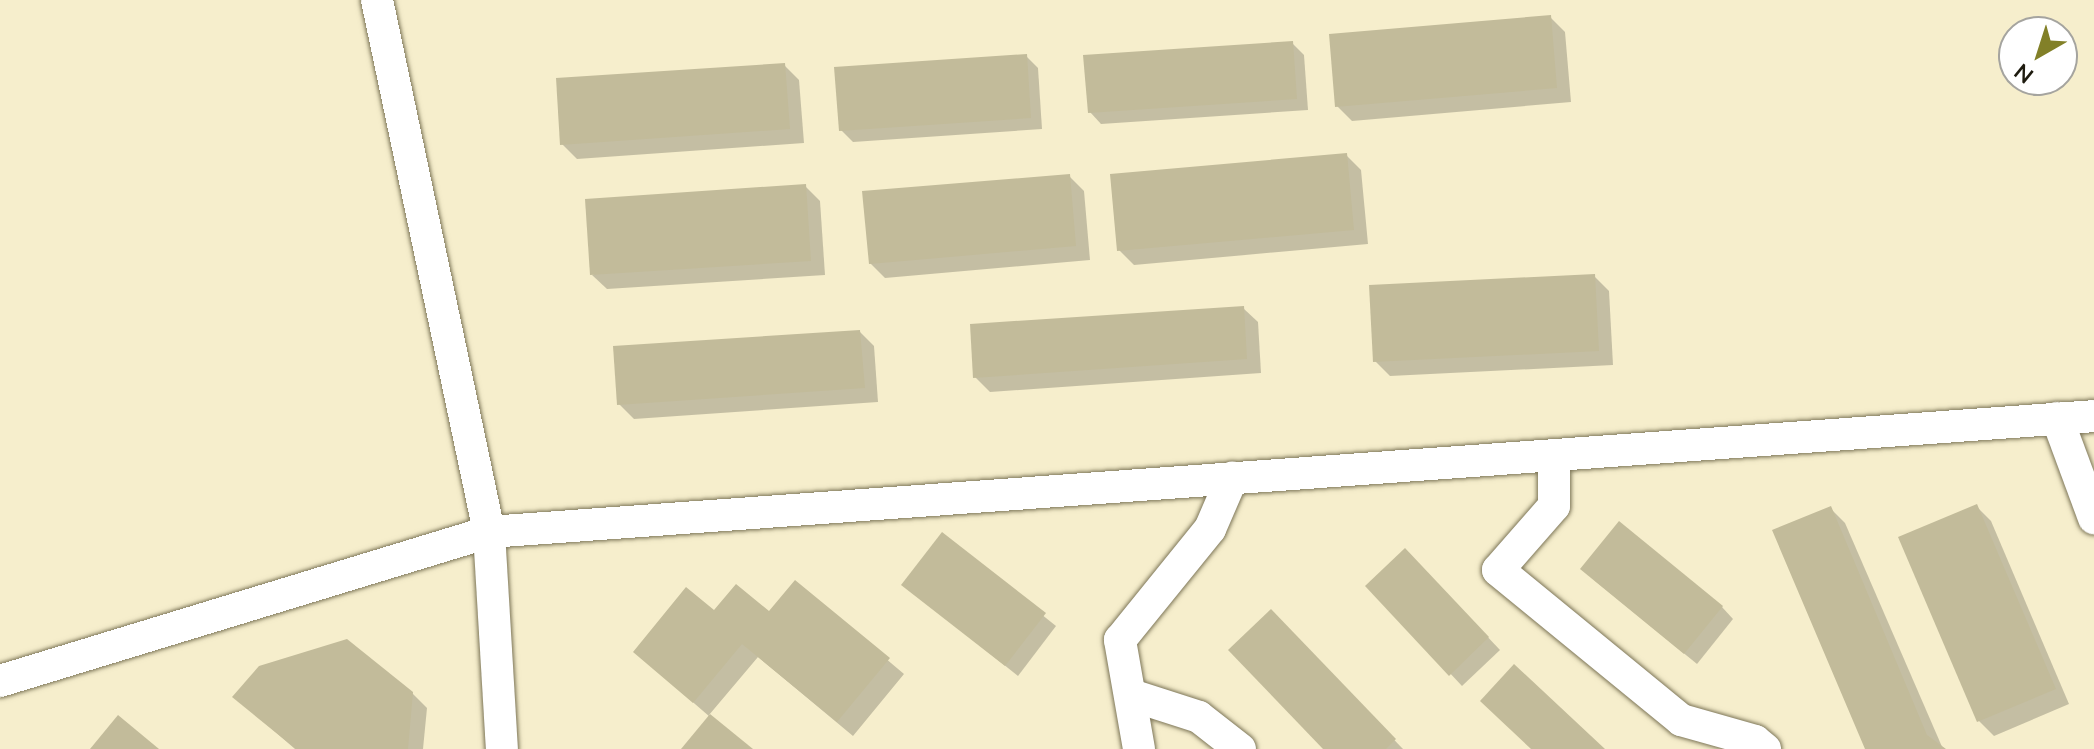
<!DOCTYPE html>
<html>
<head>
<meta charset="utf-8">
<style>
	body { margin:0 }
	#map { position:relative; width:2094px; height:749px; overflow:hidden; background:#f6eecc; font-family:"Nunito Sans",sans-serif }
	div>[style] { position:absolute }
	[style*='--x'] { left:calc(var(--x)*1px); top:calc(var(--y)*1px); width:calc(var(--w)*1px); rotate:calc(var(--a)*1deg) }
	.shadow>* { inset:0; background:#0003 }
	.building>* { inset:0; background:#c2bb9a }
	.roads { filter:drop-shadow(0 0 2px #7d7658) drop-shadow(0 0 2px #7d7658) }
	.minor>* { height:32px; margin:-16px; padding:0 16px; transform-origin:16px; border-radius:16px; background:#fff }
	span { translate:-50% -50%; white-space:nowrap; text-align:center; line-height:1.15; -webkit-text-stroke:7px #fff; paint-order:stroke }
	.north { position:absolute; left:1998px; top:16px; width:80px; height:80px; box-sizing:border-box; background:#fff; border:2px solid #a5a49f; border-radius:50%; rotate:219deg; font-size:22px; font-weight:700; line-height:32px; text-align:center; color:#1e1b0f }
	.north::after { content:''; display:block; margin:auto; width:28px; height:36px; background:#828028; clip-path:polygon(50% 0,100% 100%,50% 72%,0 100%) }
</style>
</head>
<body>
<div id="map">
	<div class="shadow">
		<div style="clip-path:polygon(1550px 17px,1565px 32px,1571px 102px,1352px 121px,1337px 106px)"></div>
		<div style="clip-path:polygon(1292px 43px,1304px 55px,1308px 110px,1101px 124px,1090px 112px)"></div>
		<div style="clip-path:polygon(1026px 56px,1038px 68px,1042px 129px,853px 142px,841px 130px)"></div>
		<div style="clip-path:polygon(784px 65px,799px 80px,804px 143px,577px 159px,562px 144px)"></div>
		<div style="clip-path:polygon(1346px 155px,1361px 170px,1368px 244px,1134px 265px,1119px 250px)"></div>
		<div style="clip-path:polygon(1069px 176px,1084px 191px,1090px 260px,885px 278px,870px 263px)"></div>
		<div style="clip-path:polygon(805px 186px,820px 201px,825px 275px,607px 289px,592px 275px)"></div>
		<div style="clip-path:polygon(1594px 276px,1609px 291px,1613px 365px,1390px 376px,1375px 361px)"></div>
		<div style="clip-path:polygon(1243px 308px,1258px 322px,1261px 373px,990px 392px,975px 377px)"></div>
		<div style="clip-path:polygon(860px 332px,874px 346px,878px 402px,634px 419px,619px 404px)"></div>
		<div style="clip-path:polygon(1977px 507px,1991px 521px,2069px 704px,1994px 736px,1979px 721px)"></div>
		<div style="clip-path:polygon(1830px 508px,1845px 523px,1943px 749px,1867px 749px)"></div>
		<div style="clip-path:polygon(942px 535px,1056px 626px,1018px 676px,904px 585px)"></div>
		<div style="clip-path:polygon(1417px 562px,1500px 650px,1462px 686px,1368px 586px)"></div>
		<div style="clip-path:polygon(1594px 580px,1722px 607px,1733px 619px,1697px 664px)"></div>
		<div style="clip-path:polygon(795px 582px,904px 674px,853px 736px,758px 657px,709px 715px,750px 749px,684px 749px,710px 717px,635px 652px,714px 613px,770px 614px)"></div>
		<div style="clip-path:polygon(1271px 612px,1403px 749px,1326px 749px)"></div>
		<div style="clip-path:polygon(412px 693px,427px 708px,423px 749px,295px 749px,235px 697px)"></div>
	</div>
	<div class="building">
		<div style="clip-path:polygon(1551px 15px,1557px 88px,1335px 107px,1329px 34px)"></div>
		<div style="clip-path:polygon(1293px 41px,1297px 99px,1088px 113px,1083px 55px)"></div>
		<div style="clip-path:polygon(1027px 54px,1031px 118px,839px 131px,834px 67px)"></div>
		<div style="clip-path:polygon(785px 63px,790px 129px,560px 145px,556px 78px)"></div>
		<div style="clip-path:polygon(1347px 153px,1354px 230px,1117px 251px,1110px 174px)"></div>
		<div style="clip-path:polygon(1070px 174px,1076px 246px,869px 264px,862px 191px)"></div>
		<div style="clip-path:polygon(806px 184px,811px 261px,590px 275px,585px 199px)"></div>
		<div style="clip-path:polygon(1595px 274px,1599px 351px,1373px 362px,1369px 285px)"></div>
		<div style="clip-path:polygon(1244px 306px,1247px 359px,973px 378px,970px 324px)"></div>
		<div style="clip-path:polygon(860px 330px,865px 388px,617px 405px,613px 346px)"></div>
		<div style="clip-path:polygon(1977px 504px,2056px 689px,1977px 722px,1898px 537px)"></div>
		<div style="clip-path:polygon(1831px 506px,1927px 735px,1946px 749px,1865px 749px,1772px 530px)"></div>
		<div style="clip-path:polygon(1619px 521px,1723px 606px,1684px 654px,1580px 569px)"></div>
		<div style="clip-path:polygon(942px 532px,1046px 613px,1005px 666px,901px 585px)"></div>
		<div style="clip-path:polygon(1405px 548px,1489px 637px,1449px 676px,1365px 586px)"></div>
		<div style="clip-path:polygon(795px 580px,890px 658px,837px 722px,742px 644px,693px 703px,633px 652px,686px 587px,714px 610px,736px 584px,769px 611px)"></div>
		<div style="clip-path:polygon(1271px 609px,1396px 739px,1386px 749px,1323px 749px,1228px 650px)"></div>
		<div style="clip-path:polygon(347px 639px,413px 692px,408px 749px,296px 749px,232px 697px,259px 666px)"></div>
		<div style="clip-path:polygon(1514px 664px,1605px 749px,1531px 749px,1480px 701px)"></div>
		<div style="clip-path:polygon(710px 714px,753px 749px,681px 749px)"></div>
		<div style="clip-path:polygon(118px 715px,159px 749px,90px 749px)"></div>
	</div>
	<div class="roads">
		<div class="minor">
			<div style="--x:377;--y:0;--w:544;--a:78.11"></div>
			<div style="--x:489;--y:532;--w:217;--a:86.6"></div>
			<div style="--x:2057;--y:418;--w:107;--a:69.7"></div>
			<div style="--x:1554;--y:455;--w:51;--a:90"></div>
			<div style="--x:1554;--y:506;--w:85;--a:131.2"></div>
			<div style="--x:1498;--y:570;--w:237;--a:39.3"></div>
			<div style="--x:1681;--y:720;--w:77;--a:15.8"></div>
			<div style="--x:1755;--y:741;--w:13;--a:39"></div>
			<div style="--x:0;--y:681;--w:511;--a:-16.95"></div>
			<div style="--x:489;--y:532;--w:1609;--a:-4.13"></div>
			<div style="--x:1131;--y:695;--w:71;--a:17.9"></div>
			<div style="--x:1199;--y:717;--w:52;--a:38"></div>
			<div style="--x:1139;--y:749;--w:111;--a:-99.9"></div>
			<div style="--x:1120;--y:640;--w:143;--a:-51"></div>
			<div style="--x:1210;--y:529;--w:56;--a:-66.7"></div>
		</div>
	</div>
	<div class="north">N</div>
</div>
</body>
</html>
